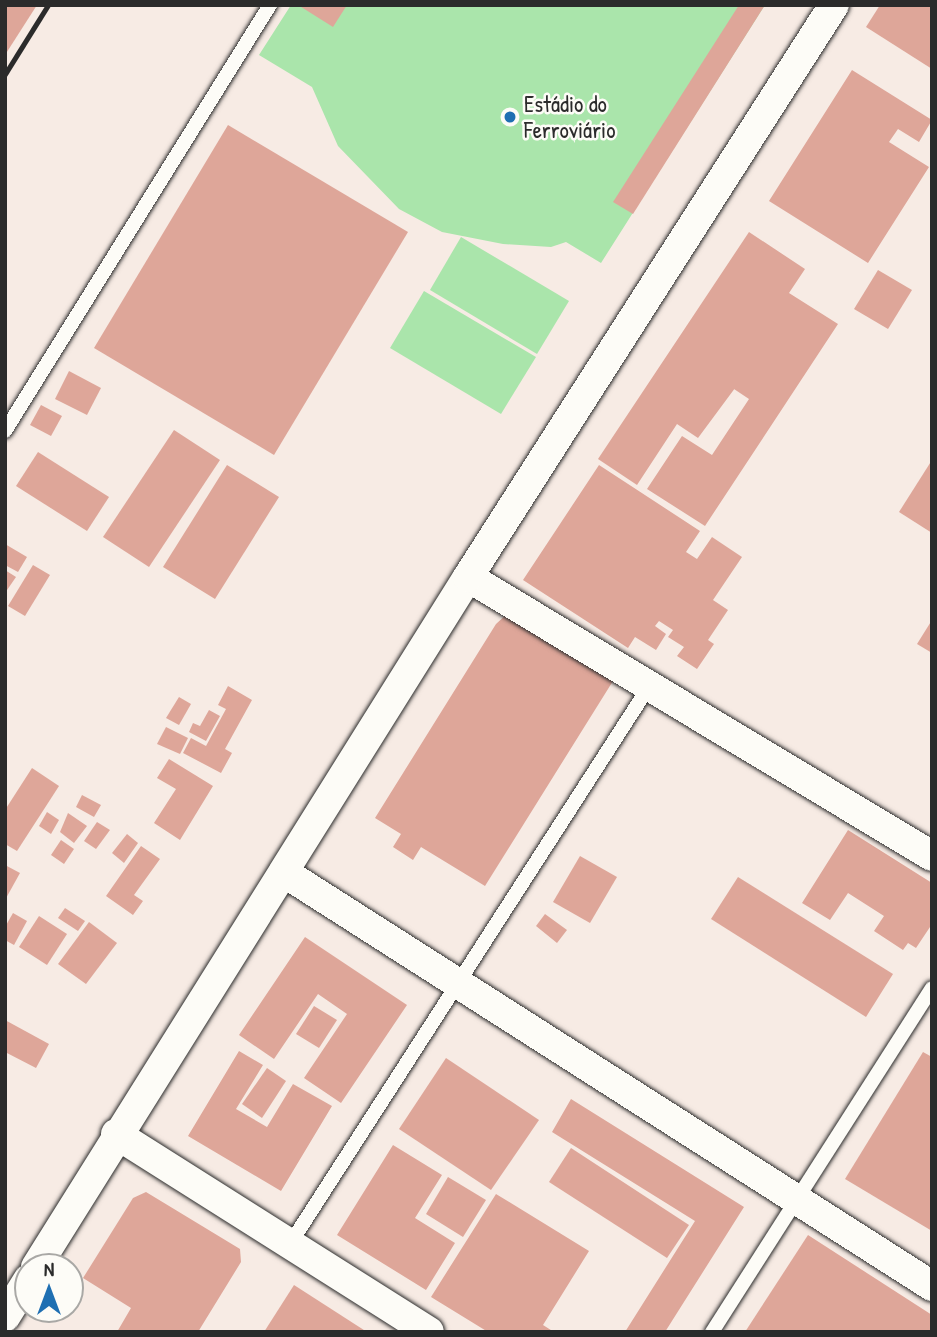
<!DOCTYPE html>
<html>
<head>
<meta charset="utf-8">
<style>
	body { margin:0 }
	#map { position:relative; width:937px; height:1337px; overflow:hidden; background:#f7ebe4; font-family:"Patrick Hand",sans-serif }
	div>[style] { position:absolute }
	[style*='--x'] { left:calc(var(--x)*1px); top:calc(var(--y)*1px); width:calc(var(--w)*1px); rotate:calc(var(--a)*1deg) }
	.green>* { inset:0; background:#aae5ab }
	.building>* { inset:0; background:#dea699 }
	.roads { filter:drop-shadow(0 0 2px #2b2b2b) drop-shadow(0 0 2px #2b2b2b) }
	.lane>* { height:14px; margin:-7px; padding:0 7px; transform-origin:7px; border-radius:7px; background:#fdfcf7 }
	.street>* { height:30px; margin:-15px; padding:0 15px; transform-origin:15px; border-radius:15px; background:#fdfcf7 }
	.rail>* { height:5px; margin:-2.5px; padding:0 2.5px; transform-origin:2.5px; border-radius:2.5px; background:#2b2b2b }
	.dots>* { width:19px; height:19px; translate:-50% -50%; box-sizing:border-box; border:4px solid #fdfcf7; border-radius:50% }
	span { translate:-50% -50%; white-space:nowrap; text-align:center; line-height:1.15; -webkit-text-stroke:5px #fdfcf7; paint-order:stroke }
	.poi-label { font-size:23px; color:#2b2b2b }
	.left { translate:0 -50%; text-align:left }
	.frame { position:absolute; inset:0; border:7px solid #2b2b2b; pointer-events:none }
	.north { position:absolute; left:14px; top:1253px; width:70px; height:70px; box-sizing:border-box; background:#fdfcf7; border:2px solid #a9a8a5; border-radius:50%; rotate:0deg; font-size:19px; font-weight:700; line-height:28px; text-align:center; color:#2b2b2b }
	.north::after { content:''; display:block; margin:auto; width:24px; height:32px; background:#1f6fb2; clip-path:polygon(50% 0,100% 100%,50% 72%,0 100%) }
</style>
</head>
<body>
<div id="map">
	<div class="green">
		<div style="clip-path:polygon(291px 5px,765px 5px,601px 263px,566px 242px,551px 247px,503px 244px,442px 232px,399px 209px,338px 146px,312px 87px,259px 55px)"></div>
		<div style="clip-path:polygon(461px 237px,569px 301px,537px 354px,430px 290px)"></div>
		<div style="clip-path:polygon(424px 291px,536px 357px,501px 414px,390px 348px)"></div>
	</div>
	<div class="building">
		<div style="clip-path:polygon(5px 5px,37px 5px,5px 55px)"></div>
		<div style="clip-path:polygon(298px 5px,347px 5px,333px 27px)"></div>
		<div style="clip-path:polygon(739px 5px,765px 5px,633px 214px,613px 202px)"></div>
		<div style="clip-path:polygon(880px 5px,932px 5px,932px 69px,866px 27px)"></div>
		<div style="clip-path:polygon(852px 70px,932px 120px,919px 142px,898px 129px,889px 142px,929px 167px,868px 263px,769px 201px)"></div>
		<div style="clip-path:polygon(228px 125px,408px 232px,274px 455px,94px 348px)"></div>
		<div style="clip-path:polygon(749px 232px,805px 269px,789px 293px,838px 324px,705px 526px,647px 489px,682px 436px,712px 455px,749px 399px,734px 389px,741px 380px,698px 438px,677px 424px,637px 485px,598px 459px)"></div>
		<div style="clip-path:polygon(878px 270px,912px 290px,888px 329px,854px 309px)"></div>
		<div style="clip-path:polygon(69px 371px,101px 388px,87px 415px,55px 399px)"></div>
		<div style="clip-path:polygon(41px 405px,62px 416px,51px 436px,30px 425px)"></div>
		<div style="clip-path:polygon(174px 430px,220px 460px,149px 567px,103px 537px)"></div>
		<div style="clip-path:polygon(38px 452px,109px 497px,87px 531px,16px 486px)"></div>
		<div style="clip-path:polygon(932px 460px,932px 533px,899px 512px)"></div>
		<div style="clip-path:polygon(227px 465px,279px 497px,215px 599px,163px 567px)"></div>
		<div style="clip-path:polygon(599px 465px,700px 531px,686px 552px,697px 559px,712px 537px,742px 557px,713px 600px,728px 610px,708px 640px,714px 644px,697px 669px,677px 656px,684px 647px,668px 637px,673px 630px,659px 621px,655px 626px,666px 634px,656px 650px,635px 637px,628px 648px,523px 580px)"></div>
		<div style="clip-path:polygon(5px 544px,27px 557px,18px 572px,5px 565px)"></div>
		<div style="clip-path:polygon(33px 565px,50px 575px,25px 616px,8px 606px)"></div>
		<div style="clip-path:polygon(5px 570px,16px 577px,5px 593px)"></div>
		<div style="clip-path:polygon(508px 613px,613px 681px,485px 886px,421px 847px,413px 860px,393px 847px,401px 834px,375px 818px,496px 624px)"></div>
		<div style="clip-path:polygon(932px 620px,932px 653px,917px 644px)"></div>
		<div style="clip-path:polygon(228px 686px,252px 700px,225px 749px,232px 753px,221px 773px,183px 753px,191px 738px,206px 746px,226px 709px,218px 705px)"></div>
		<div style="clip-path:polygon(179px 697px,191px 704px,179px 725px,166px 718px)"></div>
		<div style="clip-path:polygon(209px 710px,220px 716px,206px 741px,189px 732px,193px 723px,200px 726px)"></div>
		<div style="clip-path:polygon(166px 727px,188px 738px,180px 754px,157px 744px)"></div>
		<div style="clip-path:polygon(169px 759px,213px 786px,180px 840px,154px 823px,176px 789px,157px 778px)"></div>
		<div style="clip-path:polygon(32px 768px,59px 786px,17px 851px,5px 844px,5px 810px)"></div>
		<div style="clip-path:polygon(82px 795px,101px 805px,94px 817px,76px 807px)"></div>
		<div style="clip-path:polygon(47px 812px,59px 820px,51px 834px,39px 826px)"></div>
		<div style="clip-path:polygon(68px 813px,87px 826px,74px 843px,60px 832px)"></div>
		<div style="clip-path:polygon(97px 822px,110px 830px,96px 849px,84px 841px)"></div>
		<div style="clip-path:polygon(848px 830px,932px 883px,932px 924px,916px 948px,908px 943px,903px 950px,874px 931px,884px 916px,848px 893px,830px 920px,802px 903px)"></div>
		<div style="clip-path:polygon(127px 834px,138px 843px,124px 863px,112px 853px)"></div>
		<div style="clip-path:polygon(61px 840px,74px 849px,64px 864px,51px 855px)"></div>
		<div style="clip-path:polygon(141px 846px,160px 859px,134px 895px,143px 901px,133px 915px,106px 896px)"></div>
		<div style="clip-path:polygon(580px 856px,617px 877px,590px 923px,553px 902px)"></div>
		<div style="clip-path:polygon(5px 865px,20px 873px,5px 900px)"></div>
		<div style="clip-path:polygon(738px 877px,893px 974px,866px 1017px,711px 919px)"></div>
		<div style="clip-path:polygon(65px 908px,85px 921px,78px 931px,58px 918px)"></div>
		<div style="clip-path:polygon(13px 913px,27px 921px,14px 945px,5px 940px,5px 927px)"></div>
		<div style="clip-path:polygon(545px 914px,567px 930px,557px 943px,536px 926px)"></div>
		<div style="clip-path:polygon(39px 916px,67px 934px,47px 965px,19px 947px)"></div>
		<div style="clip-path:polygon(89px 922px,117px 943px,86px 984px,58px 964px)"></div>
		<div style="clip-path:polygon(305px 937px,407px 1005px,341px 1103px,304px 1078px,347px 1014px,318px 994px,274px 1059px,239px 1035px)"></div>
		<div style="clip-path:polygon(314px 1006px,337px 1020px,319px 1048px,296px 1034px)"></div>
		<div style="clip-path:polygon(5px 1020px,49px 1044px,36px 1068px,5px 1052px)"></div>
		<div style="clip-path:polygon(239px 1051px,263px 1065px,236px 1109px,267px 1127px,293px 1084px,332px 1106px,281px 1191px,188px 1136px)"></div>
		<div style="clip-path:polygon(923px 1052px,932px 1057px,932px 1231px,845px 1179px)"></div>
		<div style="clip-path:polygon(446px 1058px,539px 1120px,491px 1190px,399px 1129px)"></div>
		<div style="clip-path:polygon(267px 1068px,286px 1081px,262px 1118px,242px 1104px)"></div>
		<div style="clip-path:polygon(571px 1099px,744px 1207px,665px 1332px,625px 1332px,695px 1221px,552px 1132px)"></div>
		<div style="clip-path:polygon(393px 1145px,442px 1175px,415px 1218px,455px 1243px,426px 1290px,337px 1235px)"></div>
		<div style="clip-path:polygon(571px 1148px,689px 1225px,667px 1258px,549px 1182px)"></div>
		<div style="clip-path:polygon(448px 1177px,486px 1200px,463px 1237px,426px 1214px)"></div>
		<div style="clip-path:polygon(146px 1192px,240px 1249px,241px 1262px,198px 1332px,117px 1332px,131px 1308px,83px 1278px,133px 1198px)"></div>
		<div style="clip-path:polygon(496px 1194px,589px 1251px,543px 1325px,554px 1332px,488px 1332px,431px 1297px)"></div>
		<div style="clip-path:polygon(808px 1235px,932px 1315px,932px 1332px,745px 1332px)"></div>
		<div style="clip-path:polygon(294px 1285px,367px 1332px,264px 1332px)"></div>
	</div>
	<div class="roads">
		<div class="lane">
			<div style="--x:5;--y:431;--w:502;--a:-58.12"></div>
			<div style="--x:290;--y:1244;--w:661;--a:-57.22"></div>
			<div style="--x:712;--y:1332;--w:408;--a:-57.4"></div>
		</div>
		<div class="street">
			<div style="--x:468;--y:577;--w:541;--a:31.02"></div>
			<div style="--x:285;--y:873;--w:768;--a:32.55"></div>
			<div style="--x:116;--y:1134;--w:370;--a:32.3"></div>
			<div style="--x:36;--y:1267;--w:814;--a:-57.95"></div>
			<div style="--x:468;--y:577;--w:679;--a:-57.39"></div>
			<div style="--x:5;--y:1317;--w:44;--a:-58.1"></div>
		</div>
	</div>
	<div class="rail">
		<div style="--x:5;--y:74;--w:81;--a:-58.1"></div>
	</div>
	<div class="dots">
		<div style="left:510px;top:117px;background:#1f6fb2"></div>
	</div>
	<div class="poi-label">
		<span class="left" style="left:524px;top:117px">Estádio do<br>Ferroviário</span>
	</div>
	<div class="frame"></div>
	<div class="north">N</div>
</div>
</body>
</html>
